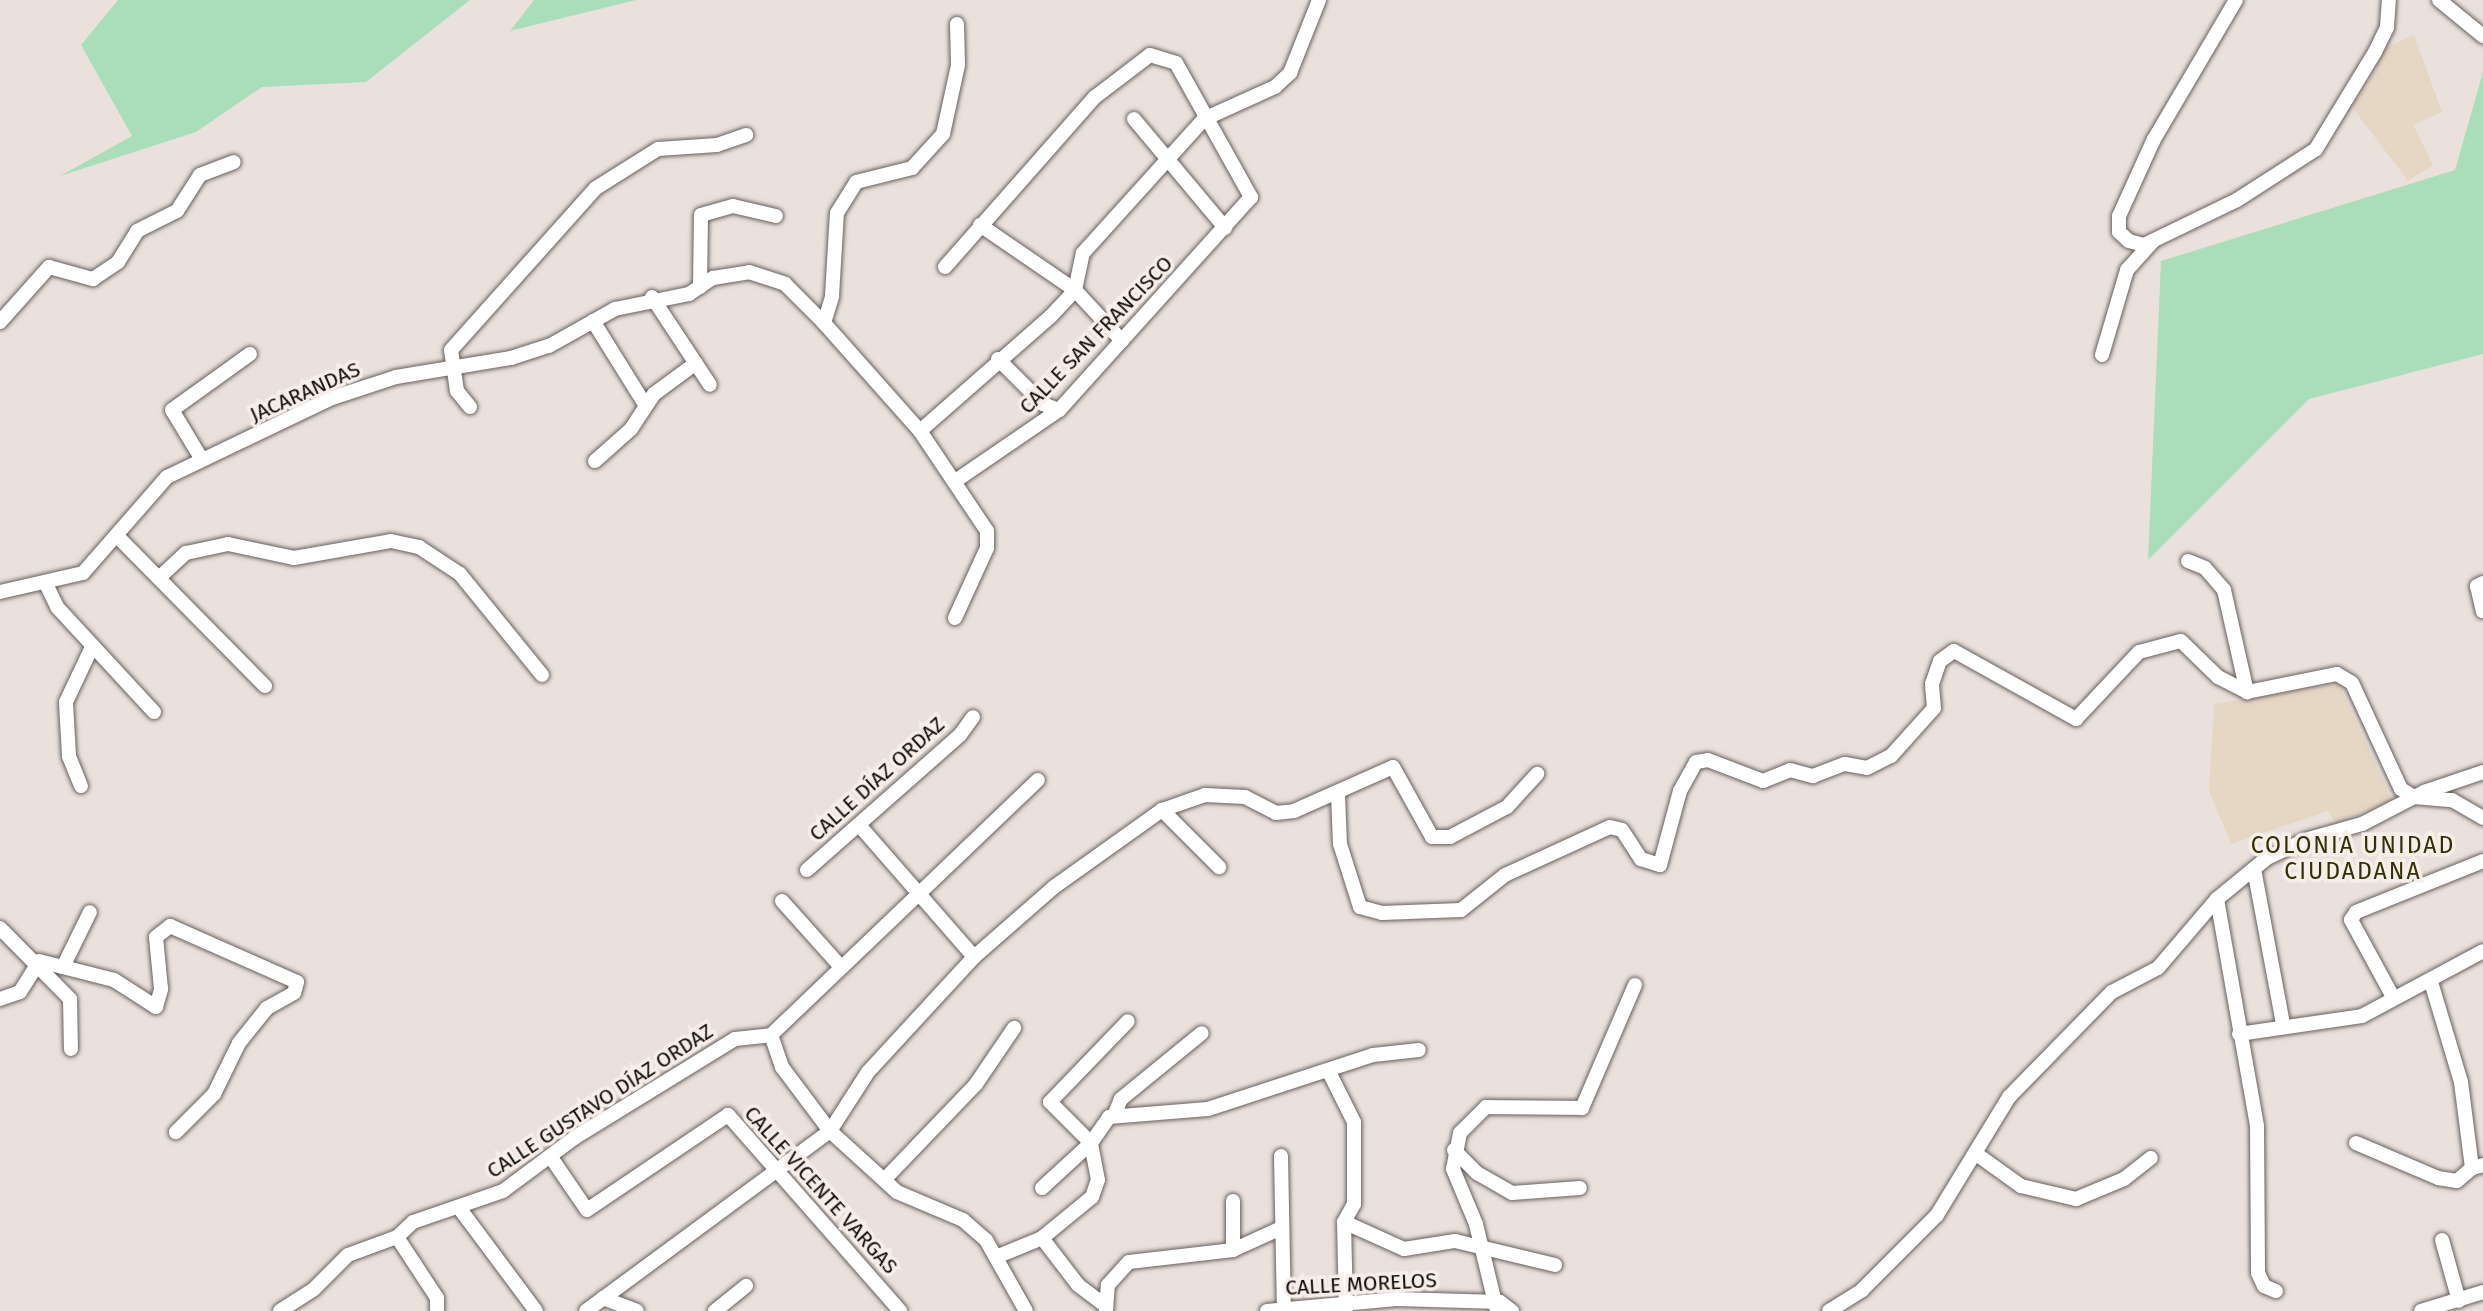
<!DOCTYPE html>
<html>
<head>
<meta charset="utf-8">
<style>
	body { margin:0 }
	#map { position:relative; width:2483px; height:1311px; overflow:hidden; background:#eae1dd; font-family:"Fira Sans",sans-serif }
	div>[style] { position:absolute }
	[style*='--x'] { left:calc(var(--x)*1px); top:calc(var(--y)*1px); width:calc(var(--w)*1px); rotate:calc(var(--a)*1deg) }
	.education>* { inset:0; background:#e6d6c4 }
	.green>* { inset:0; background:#aadebb }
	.roads { filter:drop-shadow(0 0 2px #68605d) drop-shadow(0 0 2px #68605d) }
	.minor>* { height:14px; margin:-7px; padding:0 7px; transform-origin:7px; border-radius:7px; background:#fff }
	span { translate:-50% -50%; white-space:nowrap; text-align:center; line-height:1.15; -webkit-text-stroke:7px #f7eeea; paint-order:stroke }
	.street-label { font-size:21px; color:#0e0b0a }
	.neighbourhood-label { font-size:23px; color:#303006; letter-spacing:2px }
</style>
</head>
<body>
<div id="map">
	<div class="education">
		<div style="clip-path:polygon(2414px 35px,2442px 112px,2413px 125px,2433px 165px,2408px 181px,2352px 107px,2377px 68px,2380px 50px)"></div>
		<div style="clip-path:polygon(2339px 684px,2392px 800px,2336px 824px,2328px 811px,2231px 844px,2209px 791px,2214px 704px)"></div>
	</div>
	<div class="green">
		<div style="clip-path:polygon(118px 0,470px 0,366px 82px,262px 87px,196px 132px,60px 176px,132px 136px,81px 45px)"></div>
		<div style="clip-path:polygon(534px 0,636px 0,510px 31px)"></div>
		<div style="clip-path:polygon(2483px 72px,2483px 354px,2309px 399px,2148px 560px,2161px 261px,2455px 170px)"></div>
	</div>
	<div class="roads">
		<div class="minor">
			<div style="--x:2236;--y:0;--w:161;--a:120.5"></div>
			<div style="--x:2154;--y:139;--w:85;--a:114.4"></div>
			<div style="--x:2119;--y:216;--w:16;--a:90"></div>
			<div style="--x:2119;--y:232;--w:13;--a:42"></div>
			<div style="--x:2129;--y:241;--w:16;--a:15"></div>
			<div style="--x:2144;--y:245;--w:103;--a:-25.8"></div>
			<div style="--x:2237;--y:200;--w:94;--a:-32.8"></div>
			<div style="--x:2316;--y:149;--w:114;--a:-58.7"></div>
			<div style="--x:2375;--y:52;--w:28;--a:-64"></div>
			<div style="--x:2387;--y:27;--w:27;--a:-86"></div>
			<div style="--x:2439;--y:0;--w:57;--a:39.3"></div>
			<div style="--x:1134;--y:119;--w:142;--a:50.1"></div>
			<div style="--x:980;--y:225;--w:115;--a:34.4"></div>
			<div style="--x:1075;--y:290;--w:69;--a:47.3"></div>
			<div style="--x:945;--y:267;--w:227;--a:-48.6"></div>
			<div style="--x:1095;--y:97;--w:69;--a:-37.4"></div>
			<div style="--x:1150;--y:55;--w:27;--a:17"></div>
			<div style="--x:1176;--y:63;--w:154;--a:60.8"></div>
			<div style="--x:1251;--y:197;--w:287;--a:132"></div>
			<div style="--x:1059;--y:410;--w:127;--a:145.6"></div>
			<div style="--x:700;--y:287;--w:72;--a:-89.2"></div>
			<div style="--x:701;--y:215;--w:33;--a:-16"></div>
			<div style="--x:733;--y:206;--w:44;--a:13.1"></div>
			<div style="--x:652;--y:297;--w:105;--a:56.6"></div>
			<div style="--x:593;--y:321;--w:100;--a:58.1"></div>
			<div style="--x:0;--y:322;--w:74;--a:-48.3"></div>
			<div style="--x:49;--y:267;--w:46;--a:15.3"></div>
			<div style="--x:93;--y:279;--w:30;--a:-34"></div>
			<div style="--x:118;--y:262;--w:36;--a:-58"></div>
			<div style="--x:137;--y:231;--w:45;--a:-26.6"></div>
			<div style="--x:177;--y:211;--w:43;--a:-57.4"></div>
			<div style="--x:200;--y:175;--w:36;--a:-21"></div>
			<div style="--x:824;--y:323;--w:28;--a:-73"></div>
			<div style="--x:832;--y:296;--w:83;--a:-86.6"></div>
			<div style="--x:837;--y:213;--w:36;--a:-58"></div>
			<div style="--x:856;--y:182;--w:58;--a:-14"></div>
			<div style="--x:912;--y:168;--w:46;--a:-47.6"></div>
			<div style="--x:943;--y:134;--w:71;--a:-77.7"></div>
			<div style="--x:958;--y:65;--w:41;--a:-91.4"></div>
			<div style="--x:2102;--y:355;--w:89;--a:-73.6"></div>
			<div style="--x:2127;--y:270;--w:40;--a:-48"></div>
			<div style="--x:998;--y:359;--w:64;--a:45"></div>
			<div style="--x:1043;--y:404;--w:17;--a:21"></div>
			<div style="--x:470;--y:407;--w:21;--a:-129"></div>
			<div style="--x:457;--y:391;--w:41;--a:-98.3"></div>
			<div style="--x:451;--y:350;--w:217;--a:-48.2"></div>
			<div style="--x:596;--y:188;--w:73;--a:-32.2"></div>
			<div style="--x:658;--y:149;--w:59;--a:-3.9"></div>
			<div style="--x:717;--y:145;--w:31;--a:-19"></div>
			<div style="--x:920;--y:431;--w:174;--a:-41.3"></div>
			<div style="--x:1051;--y:316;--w:35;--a:-47"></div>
			<div style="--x:1075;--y:290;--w:38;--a:-78"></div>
			<div style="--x:1083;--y:253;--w:181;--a:-47.9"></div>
			<div style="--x:1204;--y:119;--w:78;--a:-24.3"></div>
			<div style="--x:1275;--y:87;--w:21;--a:-43"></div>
			<div style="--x:1290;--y:73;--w:79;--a:-68.3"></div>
			<div style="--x:201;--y:458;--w:56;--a:-121.1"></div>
			<div style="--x:172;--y:410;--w:96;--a:-35.7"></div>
			<div style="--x:595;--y:461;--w:48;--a:-41.6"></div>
			<div style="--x:631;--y:429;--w:42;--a:-56.7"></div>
			<div style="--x:654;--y:394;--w:52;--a:-36.4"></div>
			<div style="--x:119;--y:538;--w:208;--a:45.4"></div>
			<div style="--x:2188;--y:561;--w:18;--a:22"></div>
			<div style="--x:2205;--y:568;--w:29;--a:49"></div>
			<div style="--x:2224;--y:590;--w:105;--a:77.3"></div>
			<div style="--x:161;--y:576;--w:34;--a:-43"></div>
			<div style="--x:186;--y:553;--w:43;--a:-12.1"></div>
			<div style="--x:228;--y:544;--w:67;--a:12"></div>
			<div style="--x:294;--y:558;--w:98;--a:-9.9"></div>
			<div style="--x:391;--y:541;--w:29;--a:12"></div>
			<div style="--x:419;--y:547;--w:49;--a:33.4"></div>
			<div style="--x:460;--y:574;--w:130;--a:50.9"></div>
			<div style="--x:2483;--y:583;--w:7;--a:153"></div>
			<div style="--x:2477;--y:586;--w:26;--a:77"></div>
			<div style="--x:46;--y:584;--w:25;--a:64"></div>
			<div style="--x:57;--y:607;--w:143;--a:47.3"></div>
			<div style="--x:0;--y:592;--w:85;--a:-12.9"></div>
			<div style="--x:83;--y:573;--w:128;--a:-48.8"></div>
			<div style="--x:167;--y:477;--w:183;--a:-25.6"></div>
			<div style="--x:332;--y:398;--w:67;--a:-18.2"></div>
			<div style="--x:396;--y:377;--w:117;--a:-9.4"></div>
			<div style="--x:511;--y:358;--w:40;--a:-18"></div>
			<div style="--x:549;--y:346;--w:76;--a:-29.3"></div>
			<div style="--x:615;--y:309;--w:76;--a:-11.5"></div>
			<div style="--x:689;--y:294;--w:29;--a:-34"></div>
			<div style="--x:713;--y:278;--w:36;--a:-9"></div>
			<div style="--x:749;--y:272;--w:38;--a:18"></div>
			<div style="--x:785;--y:284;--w:55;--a:45"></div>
			<div style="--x:824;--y:323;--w:144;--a:48.4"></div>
			<div style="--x:920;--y:431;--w:120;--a:56.2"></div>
			<div style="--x:987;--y:531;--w:17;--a:90"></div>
			<div style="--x:987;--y:548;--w:77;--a:114.6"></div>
			<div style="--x:81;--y:786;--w:32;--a:-112"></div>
			<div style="--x:69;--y:756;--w:54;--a:-93.2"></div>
			<div style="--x:66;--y:702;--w:61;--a:-64.7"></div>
			<div style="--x:1338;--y:795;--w:49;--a:87.7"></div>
			<div style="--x:1340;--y:844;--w:66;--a:72.4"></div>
			<div style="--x:1360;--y:907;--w:23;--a:15"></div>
			<div style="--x:1382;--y:913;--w:79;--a:-2.2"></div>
			<div style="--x:1461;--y:910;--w:56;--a:-38.5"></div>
			<div style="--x:1505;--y:875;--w:115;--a:-24.6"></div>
			<div style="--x:1610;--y:827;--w:12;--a:14"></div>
			<div style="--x:1622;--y:830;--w:35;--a:57"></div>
			<div style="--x:1641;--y:859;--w:20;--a:18"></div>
			<div style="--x:1660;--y:865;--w:77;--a:-74.9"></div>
			<div style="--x:1680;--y:791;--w:33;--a:-61"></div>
			<div style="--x:1696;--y:762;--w:12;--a:-9"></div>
			<div style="--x:1708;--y:760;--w:59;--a:20.9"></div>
			<div style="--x:1763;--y:781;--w:29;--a:-22"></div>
			<div style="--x:1790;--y:770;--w:24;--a:15"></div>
			<div style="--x:1813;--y:776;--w:34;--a:-21"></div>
			<div style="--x:1845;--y:764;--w:22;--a:10"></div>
			<div style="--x:1867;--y:768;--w:27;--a:-27"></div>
			<div style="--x:1891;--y:756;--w:64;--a:-48.1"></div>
			<div style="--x:1934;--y:708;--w:24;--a:-95"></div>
			<div style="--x:1932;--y:684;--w:24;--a:-71"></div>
			<div style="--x:1940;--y:661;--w:17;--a:-36"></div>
			<div style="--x:1954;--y:651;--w:140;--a:29.1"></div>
			<div style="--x:2076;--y:719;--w:92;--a:-46.8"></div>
			<div style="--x:2139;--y:652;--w:43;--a:-14.7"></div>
			<div style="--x:2181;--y:641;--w:52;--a:44.2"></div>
			<div style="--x:2218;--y:677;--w:33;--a:27"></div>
			<div style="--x:2247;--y:692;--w:92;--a:-11.3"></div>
			<div style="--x:2337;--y:674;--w:17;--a:31"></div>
			<div style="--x:2352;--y:683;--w:117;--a:65.2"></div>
			<div style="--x:2401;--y:789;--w:15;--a:32"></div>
			<div style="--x:2414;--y:797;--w:38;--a:5"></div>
			<div style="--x:2452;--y:800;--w:36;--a:30"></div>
			<div style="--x:1162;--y:810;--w:81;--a:45"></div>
			<div style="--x:859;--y:825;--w:175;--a:48.9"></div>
			<div style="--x:2254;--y:869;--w:158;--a:79.4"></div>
			<div style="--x:807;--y:870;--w:204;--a:-41.4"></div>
			<div style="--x:960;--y:735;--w:22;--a:-54"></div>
			<div style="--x:2217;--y:899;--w:230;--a:80"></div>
			<div style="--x:2257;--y:1126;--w:147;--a:89.6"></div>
			<div style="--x:2258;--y:1273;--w:14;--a:65"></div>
			<div style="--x:2264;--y:1286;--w:13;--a:23"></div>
			<div style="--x:782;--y:901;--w:89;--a:48.2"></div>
			<div style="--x:0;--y:928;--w:100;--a:45.4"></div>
			<div style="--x:70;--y:999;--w:50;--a:88.9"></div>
			<div style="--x:39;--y:961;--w:77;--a:14.2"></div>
			<div style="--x:114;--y:980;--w:50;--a:32.7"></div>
			<div style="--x:156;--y:1007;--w:19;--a:-74"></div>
			<div style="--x:161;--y:989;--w:52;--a:-95.5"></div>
			<div style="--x:156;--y:937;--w:18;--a:-38"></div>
			<div style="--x:170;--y:926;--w:139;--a:23.8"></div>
			<div style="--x:297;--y:982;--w:11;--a:105"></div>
			<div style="--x:294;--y:993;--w:31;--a:151"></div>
			<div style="--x:267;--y:1008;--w:45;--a:128.7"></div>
			<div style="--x:239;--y:1043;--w:57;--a:116.1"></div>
			<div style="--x:214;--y:1094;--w:54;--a:135"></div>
			<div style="--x:63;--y:967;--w:61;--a:-63.9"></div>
			<div style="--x:2431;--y:982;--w:104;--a:73.3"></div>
			<div style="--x:2461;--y:1082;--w:87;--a:82.7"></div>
			<div style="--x:2472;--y:1168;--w:11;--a:-15"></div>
			<div style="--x:2393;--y:997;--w:88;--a:-118.6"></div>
			<div style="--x:2351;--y:920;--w:9;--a:-58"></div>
			<div style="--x:2356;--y:912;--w:137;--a:-21.9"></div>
			<div style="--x:0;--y:999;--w:21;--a:-19"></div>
			<div style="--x:20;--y:992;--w:36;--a:-58"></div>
			<div style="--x:2239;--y:1034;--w:124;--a:-8.3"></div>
			<div style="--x:2362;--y:1016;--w:137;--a:-28.2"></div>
			<div style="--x:771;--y:1035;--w:34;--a:71"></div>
			<div style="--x:782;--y:1067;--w:80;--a:53.1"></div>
			<div style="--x:830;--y:1131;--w:91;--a:42.3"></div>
			<div style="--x:897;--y:1192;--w:72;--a:23"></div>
			<div style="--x:963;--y:1220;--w:30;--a:41"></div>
			<div style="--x:986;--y:1240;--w:81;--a:60.6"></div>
			<div style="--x:1329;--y:1072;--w:56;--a:63.4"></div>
			<div style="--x:1354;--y:1122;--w:82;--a:90"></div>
			<div style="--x:1354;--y:1204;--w:21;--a:119"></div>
			<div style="--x:1344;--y:1222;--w:87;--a:88.7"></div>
			<div style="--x:1114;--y:1116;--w:18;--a:-68"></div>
			<div style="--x:1121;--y:1099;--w:104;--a:-39.2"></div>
			<div style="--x:2356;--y:1143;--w:89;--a:23.1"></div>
			<div style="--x:2438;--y:1178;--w:19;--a:9"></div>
			<div style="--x:2457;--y:1181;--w:20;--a:-41"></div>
			<div style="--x:1454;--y:1150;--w:33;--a:45"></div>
			<div style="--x:1477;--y:1173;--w:40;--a:29.7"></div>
			<div style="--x:1512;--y:1193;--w:68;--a:-4.2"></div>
			<div style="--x:1975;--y:1153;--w:57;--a:35.7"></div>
			<div style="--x:2021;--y:1186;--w:57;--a:13.3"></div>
			<div style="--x:2076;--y:1199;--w:52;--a:-22.6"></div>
			<div style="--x:2124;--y:1179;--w:34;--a:-38"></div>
			<div style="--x:550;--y:1156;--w:65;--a:55.6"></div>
			<div style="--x:587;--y:1210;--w:170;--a:-34"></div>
			<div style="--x:728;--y:1115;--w:261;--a:48.7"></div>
			<div style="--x:1281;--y:1156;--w:155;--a:88.9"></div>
			<div style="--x:885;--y:1179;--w:132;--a:-46.2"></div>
			<div style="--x:976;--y:1084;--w:68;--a:-55.8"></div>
			<div style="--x:1042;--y:1188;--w:67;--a:-42.6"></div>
			<div style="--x:1091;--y:1143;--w:58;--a:-135"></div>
			<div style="--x:1050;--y:1102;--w:112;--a:-46.1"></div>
			<div style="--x:1233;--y:1201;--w:49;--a:90"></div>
			<div style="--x:460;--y:1209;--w:127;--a:53.3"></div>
			<div style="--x:1344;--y:1222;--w:66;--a:24.2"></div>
			<div style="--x:1404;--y:1249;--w:52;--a:-8.9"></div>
			<div style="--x:1455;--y:1241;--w:103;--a:13.5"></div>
			<div style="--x:397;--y:1237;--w:73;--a:56.7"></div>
			<div style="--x:437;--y:1298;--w:13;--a:90"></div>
			<div style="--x:1042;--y:1238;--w:59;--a:52.5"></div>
			<div style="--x:1078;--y:1285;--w:34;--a:37"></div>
			<div style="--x:2442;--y:1240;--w:63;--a:74.4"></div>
			<div style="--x:996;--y:1257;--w:50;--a:-22.4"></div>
			<div style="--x:1042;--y:1238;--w:65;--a:-39.4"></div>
			<div style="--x:1092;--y:1197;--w:18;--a:-71"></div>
			<div style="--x:1098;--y:1180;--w:38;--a:-101"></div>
			<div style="--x:1091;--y:1143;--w:32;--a:-55"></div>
			<div style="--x:1109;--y:1117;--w:99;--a:-4.6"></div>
			<div style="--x:1208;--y:1109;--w:174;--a:-18.1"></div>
			<div style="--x:1373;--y:1055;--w:46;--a:-6.2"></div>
			<div style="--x:603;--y:1298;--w:36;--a:21"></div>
			<div style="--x:280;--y:1311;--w:40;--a:-32.9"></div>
			<div style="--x:314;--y:1289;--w:48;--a:-45"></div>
			<div style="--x:348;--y:1255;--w:52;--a:-20.2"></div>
			<div style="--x:397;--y:1237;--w:22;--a:-43"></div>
			<div style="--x:413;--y:1222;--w:95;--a:-19"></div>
			<div style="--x:503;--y:1191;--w:89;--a:-36.7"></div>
			<div style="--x:574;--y:1138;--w:189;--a:-31.6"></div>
			<div style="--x:735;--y:1039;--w:36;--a:-6"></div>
			<div style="--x:771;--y:1035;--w:369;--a:-43.7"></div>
			<div style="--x:586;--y:1311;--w:303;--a:-36.4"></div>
			<div style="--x:830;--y:1131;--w:70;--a:-57.2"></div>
			<div style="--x:868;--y:1072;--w:156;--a:-47.3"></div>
			<div style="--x:974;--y:957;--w:106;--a:-41.2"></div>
			<div style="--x:1054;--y:887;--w:133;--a:-35.5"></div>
			<div style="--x:1162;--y:810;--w:46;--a:-19.2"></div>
			<div style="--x:1205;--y:795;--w:40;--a:2.9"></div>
			<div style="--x:1245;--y:797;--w:35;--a:27"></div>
			<div style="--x:1276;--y:813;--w:18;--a:-6"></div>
			<div style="--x:1294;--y:811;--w:108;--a:-24"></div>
			<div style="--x:1393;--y:767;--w:80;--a:60.9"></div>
			<div style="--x:1432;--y:837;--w:18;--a:0"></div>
			<div style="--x:1450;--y:837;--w:64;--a:-27.8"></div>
			<div style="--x:1507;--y:807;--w:45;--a:-47.7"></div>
			<div style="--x:715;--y:1311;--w:40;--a:-39"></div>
			<div style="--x:1106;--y:1311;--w:26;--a:-86"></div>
			<div style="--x:1108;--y:1285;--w:31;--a:-48"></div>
			<div style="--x:1129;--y:1262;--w:105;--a:-6.6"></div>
			<div style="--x:1233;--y:1250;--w:51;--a:-24.5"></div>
			<div style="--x:1267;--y:1311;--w:130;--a:-5.3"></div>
			<div style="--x:1396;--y:1299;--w:104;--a:1.7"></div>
			<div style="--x:1500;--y:1302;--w:15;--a:37"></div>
			<div style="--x:1497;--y:1311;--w:89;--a:-103.6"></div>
			<div style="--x:1476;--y:1224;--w:60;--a:-112.7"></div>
			<div style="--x:1453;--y:1169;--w:37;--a:-79"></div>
			<div style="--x:1460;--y:1133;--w:37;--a:-45"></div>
			<div style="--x:1486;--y:1107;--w:96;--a:0.6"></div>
			<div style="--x:1582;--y:1108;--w:134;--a:-66.7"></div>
			<div style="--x:1829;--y:1311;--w:39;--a:-32"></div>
			<div style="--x:1862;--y:1290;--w:106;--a:-45"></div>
			<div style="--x:1937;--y:1215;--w:138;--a:-58.6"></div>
			<div style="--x:2009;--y:1097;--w:147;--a:-45.6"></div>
			<div style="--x:2112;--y:992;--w:52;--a:-27.6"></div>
			<div style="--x:2158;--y:968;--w:91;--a:-49.5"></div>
			<div style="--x:2217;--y:899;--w:65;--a:-39.4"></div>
			<div style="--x:2267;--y:858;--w:42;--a:-25.3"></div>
			<div style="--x:2305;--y:840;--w:59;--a:-15.7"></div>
			<div style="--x:2362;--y:824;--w:70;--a:-27.3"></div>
			<div style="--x:2424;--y:792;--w:62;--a:-18.7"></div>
			<div style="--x:2421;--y:1311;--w:65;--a:-17"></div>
		</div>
	</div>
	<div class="street-label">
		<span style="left:1096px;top:335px;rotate:-46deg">CALLE SAN FRANCISCO</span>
		<span style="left:305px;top:392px;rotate:-24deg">JACARANDAS</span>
		<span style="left:877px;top:779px;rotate:-42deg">CALLE DÍAZ ORDAZ</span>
		<span style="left:600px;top:1101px;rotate:-33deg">CALLE GUSTAVO DÍAZ ORDAZ</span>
		<span style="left:821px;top:1190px;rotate:48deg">CALLE VICENTE VARGAS</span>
		<span style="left:1361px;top:1284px;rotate:-3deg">CALLE MORELOS</span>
	</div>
	<div class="neighbourhood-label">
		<span style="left:2353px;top:858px">COLONIA UNIDAD<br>CIUDADANA</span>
	</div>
</div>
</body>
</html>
